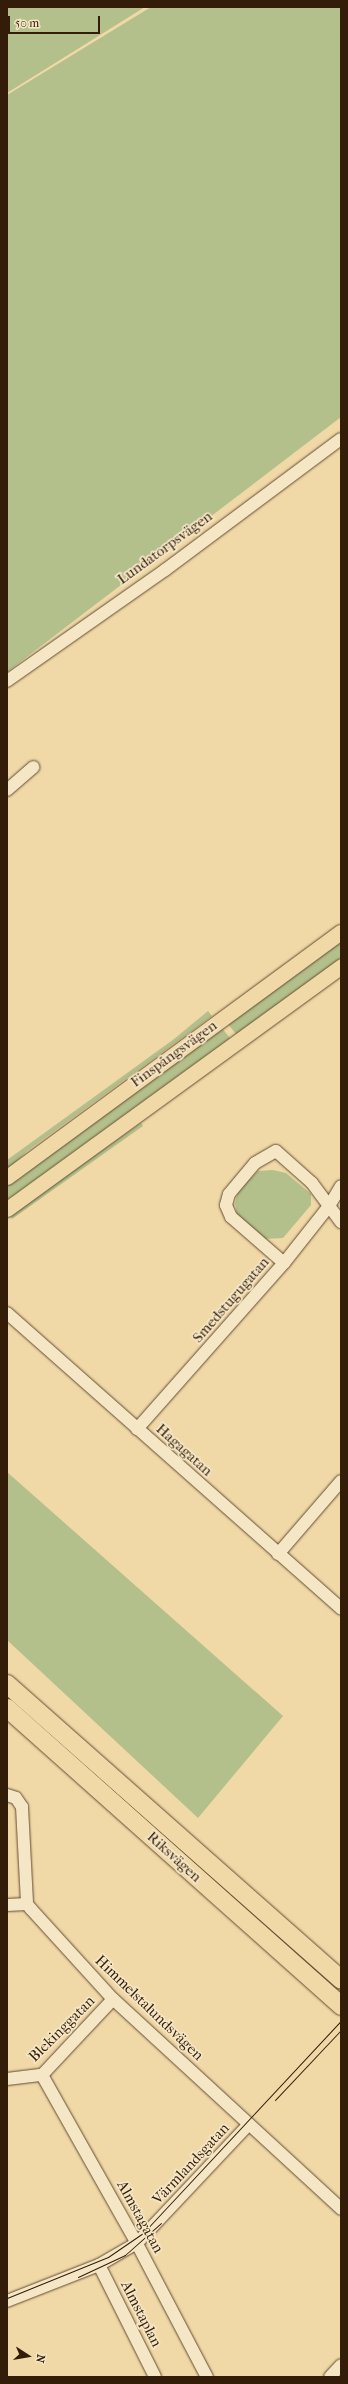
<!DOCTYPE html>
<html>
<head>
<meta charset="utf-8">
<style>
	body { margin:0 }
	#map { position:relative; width:348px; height:2384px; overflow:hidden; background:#f0d8a7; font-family:"IM FELL French Canon",serif }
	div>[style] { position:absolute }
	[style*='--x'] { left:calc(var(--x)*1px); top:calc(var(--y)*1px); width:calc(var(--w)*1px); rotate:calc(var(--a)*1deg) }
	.green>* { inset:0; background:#b3c08c }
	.roads { filter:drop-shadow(0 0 1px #634c30) drop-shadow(0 0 1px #634c30) }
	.minor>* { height:12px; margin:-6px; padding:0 6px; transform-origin:6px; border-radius:6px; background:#f5e6c6 }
	.major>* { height:15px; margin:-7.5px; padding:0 7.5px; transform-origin:7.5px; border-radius:7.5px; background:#f0d8a7 }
	.highway>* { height:18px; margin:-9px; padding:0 9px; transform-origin:9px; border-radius:9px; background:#f0d8a7 }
	.tram>* { height:1px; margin:-0.5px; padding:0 0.5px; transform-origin:0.5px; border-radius:0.5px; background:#341d08 }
	span { translate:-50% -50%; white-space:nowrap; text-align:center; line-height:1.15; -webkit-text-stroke:3.5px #f5e6c6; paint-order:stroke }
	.street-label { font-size:15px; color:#341d08 }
	.frame { position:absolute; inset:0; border:8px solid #341d08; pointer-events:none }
	.north { position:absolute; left:8px; top:2336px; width:40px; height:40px; -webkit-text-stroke:3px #f5e6c6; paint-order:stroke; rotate:102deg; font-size:11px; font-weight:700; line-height:16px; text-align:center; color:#341d08 }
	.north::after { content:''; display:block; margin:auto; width:14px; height:18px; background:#341d08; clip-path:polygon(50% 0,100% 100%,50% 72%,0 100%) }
	.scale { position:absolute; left:8px; top:16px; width:92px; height:18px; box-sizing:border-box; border:2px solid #341d08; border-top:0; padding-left:5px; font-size:12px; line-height:14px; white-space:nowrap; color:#341d08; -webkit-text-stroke:3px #f5e6c6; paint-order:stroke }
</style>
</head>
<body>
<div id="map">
	<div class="green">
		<div style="clip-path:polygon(7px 7px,145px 7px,7px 93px)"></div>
		<div style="clip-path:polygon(151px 7px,341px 7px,341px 417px,7px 672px,7px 95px)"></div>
		<div style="clip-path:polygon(341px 940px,341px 958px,236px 1034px,227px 1023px)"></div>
		<div style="clip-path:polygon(208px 1011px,212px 1016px,27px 1151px,7px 1171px,7px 1160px,174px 1039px)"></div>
		<div style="clip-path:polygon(221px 1027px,230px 1038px,7px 1200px,7px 1182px)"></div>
		<div style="clip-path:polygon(141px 1123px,143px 1126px,12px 1219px,10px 1215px)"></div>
		<div style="clip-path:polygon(273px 1170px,286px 1173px,311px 1194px,311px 1205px,283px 1238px,263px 1239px,237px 1215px,235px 1203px,238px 1191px,258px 1171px)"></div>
		<div style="clip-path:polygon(7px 1472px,283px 1716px,198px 1818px,7px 1640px)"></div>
		<div style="clip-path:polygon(7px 1693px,341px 1990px,341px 1995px,7px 1700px)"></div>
	</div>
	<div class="roads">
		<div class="minor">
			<div style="--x:7;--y:681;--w:193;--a:-35.1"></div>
			<div style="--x:165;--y:570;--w:219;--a:-36.7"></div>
			<div style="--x:7;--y:790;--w:35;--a:-41"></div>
			<div style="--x:284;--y:1263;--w:70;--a:-139"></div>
			<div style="--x:231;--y:1217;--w:13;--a:-113"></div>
			<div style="--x:226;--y:1205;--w:11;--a:-75"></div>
			<div style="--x:229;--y:1194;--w:40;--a:-50"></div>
			<div style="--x:255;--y:1163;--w:24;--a:-30"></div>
			<div style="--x:276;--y:1151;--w:48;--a:41.6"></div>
			<div style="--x:312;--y:1183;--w:49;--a:53.4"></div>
			<div style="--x:7;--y:1313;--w:446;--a:41.5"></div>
			<div style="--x:137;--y:1429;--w:222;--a:-48.5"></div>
			<div style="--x:284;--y:1263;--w:73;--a:-51.7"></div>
			<div style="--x:329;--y:1206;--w:23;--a:-59"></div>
			<div style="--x:278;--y:1554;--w:96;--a:-49.2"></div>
			<div style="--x:7;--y:1795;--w:9;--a:18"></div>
			<div style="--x:16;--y:1798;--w:11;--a:56"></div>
			<div style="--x:22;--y:1807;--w:97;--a:87"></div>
			<div style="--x:27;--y:1904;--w:6;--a:51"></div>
			<div style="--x:31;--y:1909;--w:122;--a:47.7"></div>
			<div style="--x:113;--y:1999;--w:310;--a:42.6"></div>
			<div style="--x:7;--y:1905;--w:20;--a:-3"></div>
			<div style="--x:42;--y:2075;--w:189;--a:60.6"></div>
			<div style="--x:135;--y:2240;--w:155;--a:62.3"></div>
			<div style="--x:7;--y:2079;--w:35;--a:-7"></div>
			<div style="--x:42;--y:2075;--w:104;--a:-46.9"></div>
			<div style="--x:99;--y:2265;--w:125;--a:63.4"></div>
			<div style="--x:7;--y:2301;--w:99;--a:-21.4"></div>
			<div style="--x:99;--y:2265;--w:44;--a:-30.1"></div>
			<div style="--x:137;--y:2243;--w:163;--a:-46.7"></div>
			<div style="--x:330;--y:2377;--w:16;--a:-47"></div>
		</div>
		<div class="major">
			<div style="--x:7;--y:1177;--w:414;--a:-36.3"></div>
			<div style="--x:7;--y:1209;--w:413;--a:-36"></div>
		</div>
		<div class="highway">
			<div style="--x:7;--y:1684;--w:446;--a:41.5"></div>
			<div style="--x:7;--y:1708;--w:448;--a:41.7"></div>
		</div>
	</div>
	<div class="tram">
		<div style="--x:275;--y:2100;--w:96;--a:-46.7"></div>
		<div style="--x:78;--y:2277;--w:52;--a:-25.1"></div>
		<div style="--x:125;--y:2255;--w:48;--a:-41.6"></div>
		<div style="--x:7;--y:2298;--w:109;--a:-22.1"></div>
		<div style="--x:108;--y:2257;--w:42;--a:-34.4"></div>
		<div style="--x:143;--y:2233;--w:290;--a:-47"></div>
	</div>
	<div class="street-label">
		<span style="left:165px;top:548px;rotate:-36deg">Lundatorpsvägen</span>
		<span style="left:174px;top:1054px;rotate:-36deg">Finspångsvägen</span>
		<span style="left:231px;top:1300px;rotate:-49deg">Smedstugugatan</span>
		<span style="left:184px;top:1450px;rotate:42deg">Hagagatan</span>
		<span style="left:174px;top:1857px;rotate:42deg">Riksvägen</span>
		<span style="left:149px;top:2008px;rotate:44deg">Himmelstalundsvägen</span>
		<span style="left:62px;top:2029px;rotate:-45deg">Blekinggatan</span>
		<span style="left:191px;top:2164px;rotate:-47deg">Värmlandsgatan</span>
		<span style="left:140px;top:2217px;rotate:61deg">Almstagatan</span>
		<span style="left:141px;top:2314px;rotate:63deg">Almstaplan</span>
	</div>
	<div class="frame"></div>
	<div class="north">N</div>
	<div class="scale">50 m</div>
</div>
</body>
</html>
